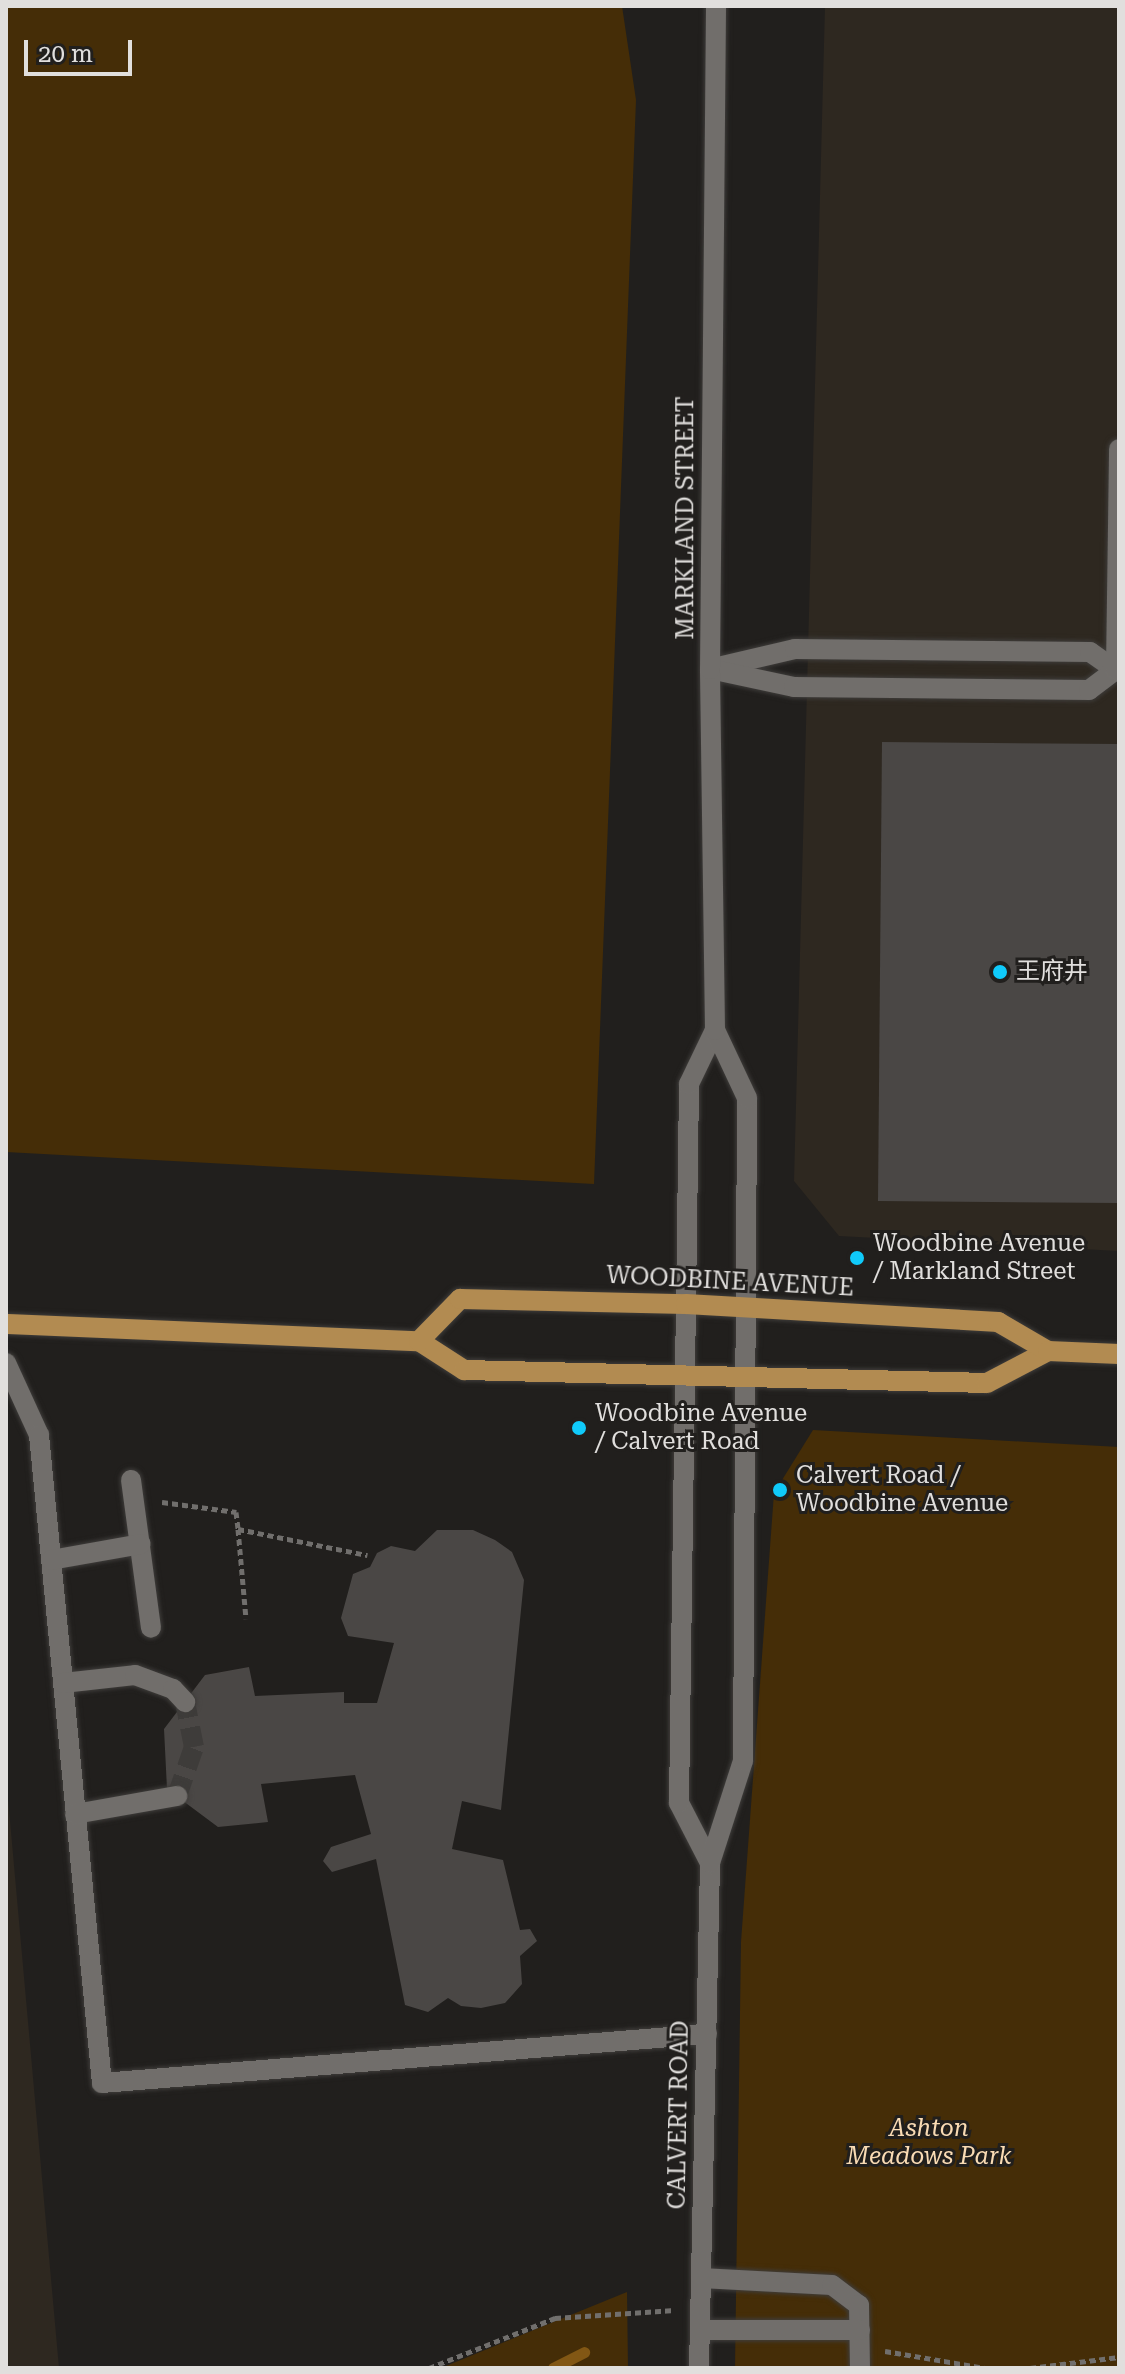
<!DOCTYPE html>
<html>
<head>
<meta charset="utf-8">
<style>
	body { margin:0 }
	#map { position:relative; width:1125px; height:2374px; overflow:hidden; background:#211f1d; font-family:"Roboto Serif","Noto Sans SC",serif }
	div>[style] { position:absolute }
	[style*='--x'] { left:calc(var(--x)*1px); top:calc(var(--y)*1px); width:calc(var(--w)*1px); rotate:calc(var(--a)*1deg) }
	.built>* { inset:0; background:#2e2820 }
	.green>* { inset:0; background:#452d07 }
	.stream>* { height:11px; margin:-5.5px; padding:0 5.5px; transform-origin:5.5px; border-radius:5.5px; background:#825714 }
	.building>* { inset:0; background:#4a4745 }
	.minor-tunnel>* { height:20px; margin-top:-10px; transform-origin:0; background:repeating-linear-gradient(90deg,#3e3c3a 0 20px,transparent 0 30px) }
	.path>* { height:5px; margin-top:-2.5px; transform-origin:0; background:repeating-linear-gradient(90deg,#716f6d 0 6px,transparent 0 10px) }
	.roads { filter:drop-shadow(0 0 2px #3e3c3a) drop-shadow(0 0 2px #3e3c3a) }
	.minor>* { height:20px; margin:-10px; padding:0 10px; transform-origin:10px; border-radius:10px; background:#716e6b }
	.major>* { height:20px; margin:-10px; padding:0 10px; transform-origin:10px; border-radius:10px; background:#b28b51 }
	.dots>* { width:22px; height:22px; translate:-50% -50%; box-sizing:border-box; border:4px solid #211f1d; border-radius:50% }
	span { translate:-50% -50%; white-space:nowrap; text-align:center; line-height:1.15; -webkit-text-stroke:6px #211f1d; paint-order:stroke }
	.street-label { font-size:24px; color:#e1dfdd }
	.poi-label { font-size:24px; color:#e1dfdd }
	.left { translate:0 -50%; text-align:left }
	.park-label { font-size:24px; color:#f9dbb4; font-style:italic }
	.frame { position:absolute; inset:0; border:8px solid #e1dfdd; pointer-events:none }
	.scale { position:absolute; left:24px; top:40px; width:108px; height:36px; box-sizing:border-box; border:4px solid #e1dfdd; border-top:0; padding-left:10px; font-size:24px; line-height:28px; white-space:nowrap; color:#e1dfdd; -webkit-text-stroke:6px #211f1d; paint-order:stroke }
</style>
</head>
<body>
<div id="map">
	<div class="built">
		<div style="clip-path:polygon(825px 6px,1119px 6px,1119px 1251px,839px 1236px,794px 1181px)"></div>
		<div style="clip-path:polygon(6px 1776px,59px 2368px,6px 2368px)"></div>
	</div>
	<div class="green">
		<div style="clip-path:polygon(6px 6px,622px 6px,636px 100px,594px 1184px,6px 1152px)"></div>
		<div style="clip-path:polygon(813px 1430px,1119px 1447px,1119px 2368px,735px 2368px,741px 1942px,774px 1493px)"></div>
		<div style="clip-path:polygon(627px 2292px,628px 2368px,441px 2368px)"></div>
	</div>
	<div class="stream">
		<div style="--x:553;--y:2368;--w:35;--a:-27"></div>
	</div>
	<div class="building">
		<div style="clip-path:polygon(882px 742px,1119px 744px,1119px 1203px,878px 1201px)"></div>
		<div style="clip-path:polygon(437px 1530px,473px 1530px,495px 1540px,512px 1552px,524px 1580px,501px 1810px,462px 1801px,452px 1849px,503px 1860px,520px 1930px,530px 1929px,537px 1941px,520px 1956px,522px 1984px,505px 2003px,481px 2008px,461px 2006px,448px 1998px,428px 2012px,405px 2005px,376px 1859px,332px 1872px,323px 1861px,331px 1847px,371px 1834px,355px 1775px,261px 1784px,268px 1822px,218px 1827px,167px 1789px,164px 1729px,205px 1675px,249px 1667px,255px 1696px,344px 1692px,344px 1703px,377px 1703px,394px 1643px,348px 1636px,341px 1618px,353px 1574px,370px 1567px,377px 1553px,391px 1546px,415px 1551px)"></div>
	</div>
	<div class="minor-tunnel">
		<div style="--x:177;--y:1796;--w:52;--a:-70.9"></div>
		<div style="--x:194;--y:1747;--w:46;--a:-101.3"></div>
	</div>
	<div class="path">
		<div style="--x:162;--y:1502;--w:75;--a:7.7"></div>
		<div style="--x:236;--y:1512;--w:17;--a:83"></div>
		<div style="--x:238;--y:1529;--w:132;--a:11.4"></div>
		<div style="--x:238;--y:1529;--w:90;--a:84.9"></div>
		<div style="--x:885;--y:2351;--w:101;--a:9.6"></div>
		<div style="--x:429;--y:2368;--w:136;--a:-21.6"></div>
		<div style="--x:555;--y:2318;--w:120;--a:-3.8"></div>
		<div style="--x:1030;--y:2368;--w:90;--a:-7"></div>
	</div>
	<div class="roads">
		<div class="minor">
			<div style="--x:718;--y:667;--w:79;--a:-13.2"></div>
			<div style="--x:795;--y:649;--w:295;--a:0.6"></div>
			<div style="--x:1090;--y:652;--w:32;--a:35"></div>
			<div style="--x:710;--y:669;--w:86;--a:12.1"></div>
			<div style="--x:794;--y:687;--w:295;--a:0.6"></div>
			<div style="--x:1089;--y:690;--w:34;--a:-37"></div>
			<div style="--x:1116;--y:670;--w:221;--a:-89.2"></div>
			<div style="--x:6;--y:1363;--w:79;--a:65.4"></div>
			<div style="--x:39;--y:1435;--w:651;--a:84.45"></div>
			<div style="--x:102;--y:2083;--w:607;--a:-4.63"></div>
			<div style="--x:131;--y:1480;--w:149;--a:82.3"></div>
			<div style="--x:51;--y:1560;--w:91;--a:-10.1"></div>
			<div style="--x:63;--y:1683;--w:72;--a:-6.3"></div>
			<div style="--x:135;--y:1675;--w:40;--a:20.2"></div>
			<div style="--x:173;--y:1689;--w:18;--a:47"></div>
			<div style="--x:75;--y:1814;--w:104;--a:-10"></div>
			<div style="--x:710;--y:1863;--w:68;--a:-117.3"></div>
			<div style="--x:679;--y:1803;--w:719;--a:-89.2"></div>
			<div style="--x:689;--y:1084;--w:60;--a:-64.3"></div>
			<div style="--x:701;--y:2278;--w:131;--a:3.1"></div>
			<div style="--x:832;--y:2285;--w:34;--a:37"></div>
			<div style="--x:859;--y:2305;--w:63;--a:89.1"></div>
			<div style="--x:700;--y:2330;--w:160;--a:0"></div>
			<div style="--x:699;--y:2368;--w:505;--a:-88.75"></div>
			<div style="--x:710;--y:1863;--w:107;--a:-72.1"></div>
			<div style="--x:743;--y:1761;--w:663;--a:-89.65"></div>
			<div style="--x:747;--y:1098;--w:75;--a:-115.2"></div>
			<div style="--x:715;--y:1030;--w:361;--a:-90.8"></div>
			<div style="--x:710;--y:669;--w:663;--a:-89.48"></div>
		</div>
		<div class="major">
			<div style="--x:6;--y:1324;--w:413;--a:2.4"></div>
			<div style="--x:419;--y:1341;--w:54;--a:32.8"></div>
			<div style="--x:464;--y:1370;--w:523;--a:1.42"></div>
			<div style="--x:987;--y:1383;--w:69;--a:-27.7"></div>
			<div style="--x:419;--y:1341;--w:59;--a:-45.7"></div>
			<div style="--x:460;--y:1299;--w:226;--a:1.3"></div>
			<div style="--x:686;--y:1304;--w:313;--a:3.3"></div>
			<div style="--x:998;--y:1322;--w:58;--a:30.1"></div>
			<div style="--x:1048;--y:1351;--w:71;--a:2.4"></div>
		</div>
	</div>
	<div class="dots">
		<div style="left:1000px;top:972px;background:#10cafa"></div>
		<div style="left:857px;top:1258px;background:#10cafa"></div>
		<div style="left:579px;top:1428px;background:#10cafa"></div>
		<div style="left:780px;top:1490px;background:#10cafa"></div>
	</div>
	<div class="street-label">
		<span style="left:686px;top:518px;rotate:-90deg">MARKLAND STREET</span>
		<span style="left:730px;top:1282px;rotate:3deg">WOODBINE AVENUE</span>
		<span style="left:679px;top:2115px;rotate:-89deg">CALVERT ROAD</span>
	</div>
	<div class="poi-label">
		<span class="left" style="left:1016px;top:972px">王府井</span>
		<span class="left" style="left:873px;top:1258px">Woodbine Avenue<br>/ Markland Street</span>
		<span class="left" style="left:595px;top:1428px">Woodbine Avenue<br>/ Calvert Road</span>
		<span class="left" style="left:796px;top:1490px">Calvert Road /<br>Woodbine Avenue</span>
	</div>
	<div class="park-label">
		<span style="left:929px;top:2143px">Ashton<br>Meadows Park</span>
	</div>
	<div class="frame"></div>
	<div class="scale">20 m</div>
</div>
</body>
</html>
